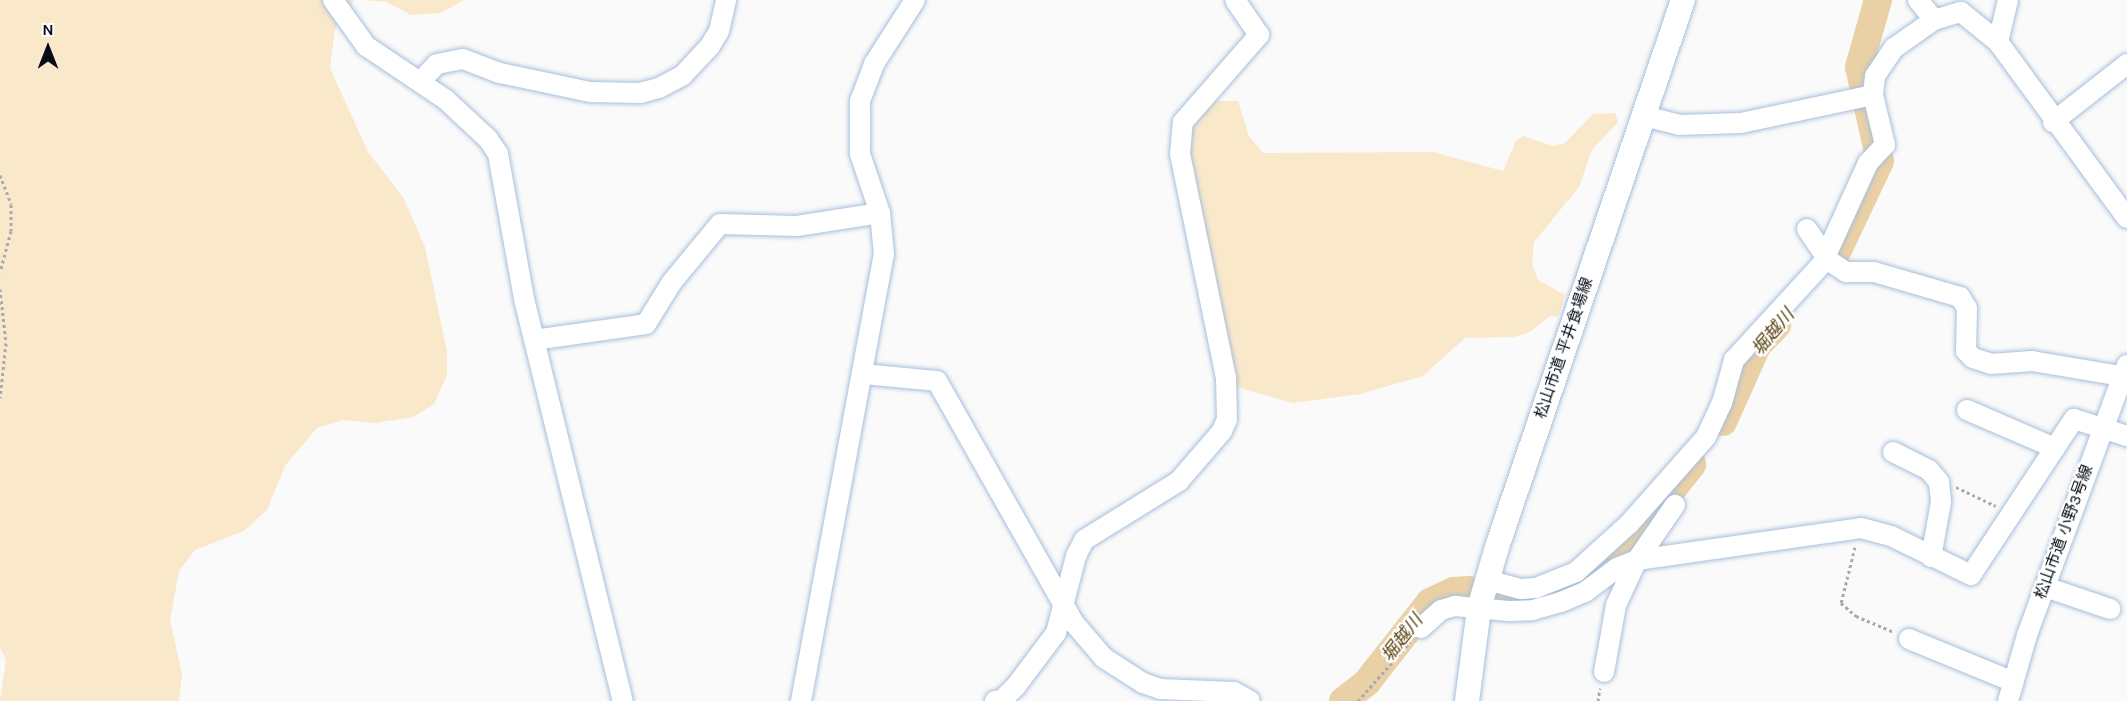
<!DOCTYPE html>
<html>
<head>
<meta charset="utf-8">
<style>
	body { margin:0 }
	#map { position:relative; width:2127px; height:701px; overflow:hidden; background:#fafafa; font-family:Karla,"Noto Sans JP",sans-serif }
	div>[style] { position:absolute }
	[style*='--x'] { left:calc(var(--x)*1px); top:calc(var(--y)*1px); width:calc(var(--w)*1px); rotate:calc(var(--a)*1deg) }
	.green>* { inset:0; background:#fae8ca }
	.river>* { height:28px; margin:-14px; padding:0 14px; transform-origin:14px; border-radius:14px; background:#ead0a5 }
	.path>* { height:3px; margin-top:-1.5px; transform-origin:0; background:repeating-linear-gradient(90deg,#a8aaae 0 3px,transparent 0 6px) }
	.roads { filter:drop-shadow(0 0 2px #a6bfdc) drop-shadow(0 0 2px #a6bfdc) }
	.minor>* { height:20px; margin:-10px; padding:0 10px; transform-origin:10px; border-radius:10px; background:#fff }
	.tertiary>* { height:24px; margin:-12px; padding:0 12px; transform-origin:12px; border-radius:12px; background:#fff }
	span { translate:-50% -50%; white-space:nowrap; text-align:center; line-height:1.15; -webkit-text-stroke:4.5px #fff; paint-order:stroke }
	.street-label { font-size:16px; color:#050c16 }
	.water-label { font-size:18px; color:#5b410d; font-style:italic }
	.north { position:absolute; left:18px; top:18px; width:60px; height:60px; -webkit-text-stroke:4px #fff; paint-order:stroke; rotate:0deg; font-size:16px; font-weight:700; line-height:24px; text-align:center; color:#050c16 }
	.north::after { content:''; display:block; margin:auto; width:21px; height:27px; background:#050c16; clip-path:polygon(50% 0,100% 100%,50% 72%,0 100%) }
</style>
</head>
<body>
<div id="map">
	<div class="green">
		<div style="clip-path:polygon(0 0,354px 0,335px 29px,330px 68px,368px 152px,403px 197px,425px 247px,447px 351px,447px 375px,434px 404px,413px 417px,375px 423px,343px 420px,317px 428px,285px 466px,267px 510px,244px 531px,195px 550px,179px 571px,170px 620px,182px 674px,179px 701px,0 701px,6px 660px,0 648px)"></div>
		<div style="clip-path:polygon(364px 0,464px 0,441px 13px,411px 15px,386px 2px)"></div>
		<div style="clip-path:polygon(1215px 101px,1238px 101px,1249px 136px,1263px 153px,1433px 152px,1503px 171px,1516px 141px,1523px 136px,1553px 146px,1565px 143px,1593px 114px,1615px 113px,1618px 122px,1592px 150px,1579px 187px,1534px 242px,1532px 264px,1538px 280px,1565px 295px,1558px 317px,1550px 316px,1530px 332px,1514px 337px,1465px 338px,1423px 376px,1360px 394px,1293px 403px,1233px 386px,1189px 185px,1186px 135px)"></div>
	</div>
	<div class="river">
		<div style="--x:1838;--y:250;--w:98;--a:-64.7"></div>
		<div style="--x:1880;--y:161;--w:96;--a:-102.6"></div>
		<div style="--x:1859;--y:67;--w:70;--a:-74.2"></div>
		<div style="--x:1723;--y:422;--w:83;--a:-65.9"></div>
		<div style="--x:1757;--y:346;--w:29;--a:-46"></div>
		<div style="--x:1498;--y:595;--w:29;--a:8"></div>
		<div style="--x:1527;--y:599;--w:15;--a:-11"></div>
		<div style="--x:1542;--y:596;--w:47;--a:-22.7"></div>
		<div style="--x:1585;--y:578;--w:81;--a:-42.5"></div>
		<div style="--x:1645;--y:523;--w:75;--a:-51"></div>
		<div style="--x:1343;--y:701;--w:31;--a:-38"></div>
		<div style="--x:1367;--y:682;--w:102;--a:-51.8"></div>
		<div style="--x:1430;--y:602;--w:26;--a:-25"></div>
		<div style="--x:1454;--y:591;--w:15;--a:-4"></div>
	</div>
	<div class="path">
		<div style="--x:0;--y:175;--w:31;--a:69"></div>
		<div style="--x:11;--y:204;--w:27;--a:90"></div>
		<div style="--x:11;--y:231;--w:42;--a:105"></div>
		<div style="--x:0;--y:289;--w:54;--a:83.7"></div>
		<div style="--x:6;--y:343;--w:55;--a:96.2"></div>
		<div style="--x:1956;--y:487;--w:44;--a:25.4"></div>
		<div style="--x:1855;--y:547;--w:58;--a:104"></div>
		<div style="--x:1841;--y:603;--w:20;--a:41"></div>
		<div style="--x:1856;--y:616;--w:41;--a:22.8"></div>
		<div style="--x:1358;--y:701;--w:79;--a:-48.6"></div>
		<div style="--x:1598;--y:701;--w:13;--a:-81"></div>
	</div>
	<div class="roads">
		<div class="minor">
			<div style="--x:333;--y:0;--w:57;--a:54.3"></div>
			<div style="--x:366;--y:46;--w:95;--a:33.9"></div>
			<div style="--x:445;--y:99;--w:59;--a:42.9"></div>
			<div style="--x:488;--y:139;--w:18;--a:56"></div>
			<div style="--x:498;--y:154;--w:147;--a:79.8"></div>
			<div style="--x:524;--y:299;--w:414;--a:76.2"></div>
			<div style="--x:1918;--y:0;--w:26;--a:51"></div>
			<div style="--x:1934;--y:20;--w:28;--a:-17"></div>
			<div style="--x:1961;--y:12;--w:48;--a:39"></div>
			<div style="--x:2008;--y:0;--w:43;--a:103.4"></div>
			<div style="--x:1998;--y:42;--w:218;--a:53.8"></div>
			<div style="--x:421;--y:81;--w:23;--a:-47"></div>
			<div style="--x:437;--y:64;--w:26;--a:-11"></div>
			<div style="--x:463;--y:59;--w:40;--a:21"></div>
			<div style="--x:500;--y:73;--w:92;--a:11.9"></div>
			<div style="--x:590;--y:92;--w:50;--a:1.1"></div>
			<div style="--x:640;--y:93;--w:20;--a:-15"></div>
			<div style="--x:659;--y:88;--w:27;--a:-28"></div>
			<div style="--x:683;--y:75;--w:40;--a:-47"></div>
			<div style="--x:710;--y:46;--w:17;--a:-59"></div>
			<div style="--x:719;--y:31;--w:32;--a:-77"></div>
			<div style="--x:1644;--y:116;--w:36;--a:14"></div>
			<div style="--x:1679;--y:125;--w:62;--a:-1.8"></div>
			<div style="--x:1741;--y:123;--w:135;--a:-12"></div>
			<div style="--x:2053;--y:122;--w:94;--a:-38.1"></div>
			<div style="--x:1807;--y:229;--w:37;--a:56"></div>
			<div style="--x:1828;--y:260;--w:22;--a:34"></div>
			<div style="--x:1846;--y:272;--w:28;--a:0"></div>
			<div style="--x:1874;--y:272;--w:90;--a:16.2"></div>
			<div style="--x:1960;--y:297;--w:13;--a:58"></div>
			<div style="--x:1967;--y:308;--w:43;--a:91.3"></div>
			<div style="--x:1966;--y:351;--w:10;--a:45"></div>
			<div style="--x:1973;--y:358;--w:19;--a:18"></div>
			<div style="--x:1991;--y:364;--w:41;--a:-4.2"></div>
			<div style="--x:2032;--y:361;--w:90;--a:9.6"></div>
			<div style="--x:534;--y:340;--w:113;--a:-8.1"></div>
			<div style="--x:646;--y:324;--w:49;--a:-58.2"></div>
			<div style="--x:672;--y:282;--w:75;--a:-50.4"></div>
			<div style="--x:720;--y:224;--w:77;--a:1.5"></div>
			<div style="--x:797;--y:226;--w:84;--a:-8.9"></div>
			<div style="--x:862;--y:374;--w:75;--a:5.3"></div>
			<div style="--x:937;--y:381;--w:278;--a:60.5"></div>
			<div style="--x:1074;--y:623;--w:46;--a:49.4"></div>
			<div style="--x:1104;--y:658;--w:46;--a:32.7"></div>
			<div style="--x:1143;--y:683;--w:18;--a:19"></div>
			<div style="--x:1160;--y:689;--w:74;--a:2.3"></div>
			<div style="--x:1234;--y:692;--w:18;--a:29"></div>
			<div style="--x:1967;--y:410;--w:96;--a:23.4"></div>
			<div style="--x:1893;--y:452;--w:40;--a:26.6"></div>
			<div style="--x:1929;--y:470;--w:16;--a:50"></div>
			<div style="--x:1939;--y:482;--w:20;--a:84"></div>
			<div style="--x:1941;--y:502;--w:56;--a:100.3"></div>
			<div style="--x:1487;--y:580;--w:35;--a:15"></div>
			<div style="--x:1521;--y:589;--w:15;--a:-4"></div>
			<div style="--x:1536;--y:588;--w:43;--a:-21.8"></div>
			<div style="--x:1576;--y:572;--w:72;--a:-42.2"></div>
			<div style="--x:1629;--y:524;--w:116;--a:-48.5"></div>
			<div style="--x:1706;--y:437;--w:38;--a:-65"></div>
			<div style="--x:1722;--y:403;--w:45;--a:-74.4"></div>
			<div style="--x:1734;--y:360;--w:130;--a:-47.5"></div>
			<div style="--x:1822;--y:264;--w:111;--a:-65.5"></div>
			<div style="--x:1868;--y:163;--w:25;--a:-47"></div>
			<div style="--x:1885;--y:145;--w:51;--a:-103.5"></div>
			<div style="--x:1873;--y:95;--w:19;--a:-84"></div>
			<div style="--x:1875;--y:76;--w:34;--a:-56"></div>
			<div style="--x:1894;--y:48;--w:49;--a:-35"></div>
			<div style="--x:2045;--y:587;--w:69;--a:18.7"></div>
			<div style="--x:1421;--y:628;--w:27;--a:-42"></div>
			<div style="--x:1441;--y:610;--w:15;--a:-16"></div>
			<div style="--x:1455;--y:606;--w:54;--a:5.3"></div>
			<div style="--x:1509;--y:611;--w:24;--a:-2"></div>
			<div style="--x:1533;--y:610;--w:29;--a:-16"></div>
			<div style="--x:1561;--y:602;--w:26;--a:-23"></div>
			<div style="--x:1585;--y:592;--w:40;--a:-37"></div>
			<div style="--x:1617;--y:568;--w:22;--a:-22"></div>
			<div style="--x:1637;--y:560;--w:226;--a:-8.1"></div>
			<div style="--x:1861;--y:528;--w:31;--a:15"></div>
			<div style="--x:1891;--y:536;--w:89;--a:26"></div>
			<div style="--x:1971;--y:575;--w:187;--a:-56.6"></div>
			<div style="--x:2074;--y:419;--w:56;--a:17.8"></div>
			<div style="--x:1909;--y:639;--w:113;--a:22.3"></div>
			<div style="--x:1604;--y:672;--w:68;--a:-79.8"></div>
			<div style="--x:1616;--y:605;--w:50;--a:-65"></div>
			<div style="--x:1637;--y:560;--w:67;--a:-55.4"></div>
			<div style="--x:801;--y:701;--w:454;--a:-79.5"></div>
			<div style="--x:884;--y:255;--w:42;--a:-95.4"></div>
			<div style="--x:880;--y:213;--w:62;--a:-108.7"></div>
			<div style="--x:860;--y:154;--w:53;--a:-90"></div>
			<div style="--x:860;--y:101;--w:40;--a:-69"></div>
			<div style="--x:874;--y:64;--w:76;--a:-57.4"></div>
			<div style="--x:995;--y:701;--w:7;--a:-8"></div>
			<div style="--x:1002;--y:700;--w:20;--a:-45"></div>
			<div style="--x:1016;--y:686;--w:66;--a:-53"></div>
			<div style="--x:1056;--y:633;--w:80;--a:-75.4"></div>
			<div style="--x:1076;--y:556;--w:18;--a:-63"></div>
			<div style="--x:1084;--y:540;--w:112;--a:-31.8"></div>
			<div style="--x:1179;--y:481;--w:66;--a:-49.3"></div>
			<div style="--x:1222;--y:431;--w:13;--a:-67"></div>
			<div style="--x:1227;--y:419;--w:41;--a:-91.4"></div>
			<div style="--x:1226;--y:378;--w:229;--a:-101.6"></div>
			<div style="--x:1180;--y:154;--w:32;--a:-85"></div>
			<div style="--x:1183;--y:122;--w:116;--a:-48.9"></div>
			<div style="--x:1259;--y:35;--w:42;--a:-124.4"></div>
			<div style="--x:2008;--y:701;--w:69;--a:-73.9"></div>
			<div style="--x:2027;--y:635;--w:288;--a:-69.7"></div>
		</div>
		<div class="tertiary">
			<div style="--x:1467;--y:701;--w:94;--a:-82.6"></div>
			<div style="--x:1479;--y:608;--w:67;--a:-73.5"></div>
			<div style="--x:1498;--y:544;--w:575;--a:-71.22"></div>
		</div>
	</div>
	<div class="street-label">
		<span style="left:1564px;top:348px;rotate:-71deg">松山市道 平井食場線</span>
		<span style="left:2064px;top:532px;rotate:-70deg">松山市道 小野3号線</span>
	</div>
	<div class="water-label">
		<span style="left:1773px;top:332px;rotate:-50deg">堀越川</span>
		<span style="left:1402px;top:638px;rotate:-52deg">堀越川</span>
	</div>
	<div class="north">N</div>
</div>
</body>
</html>
